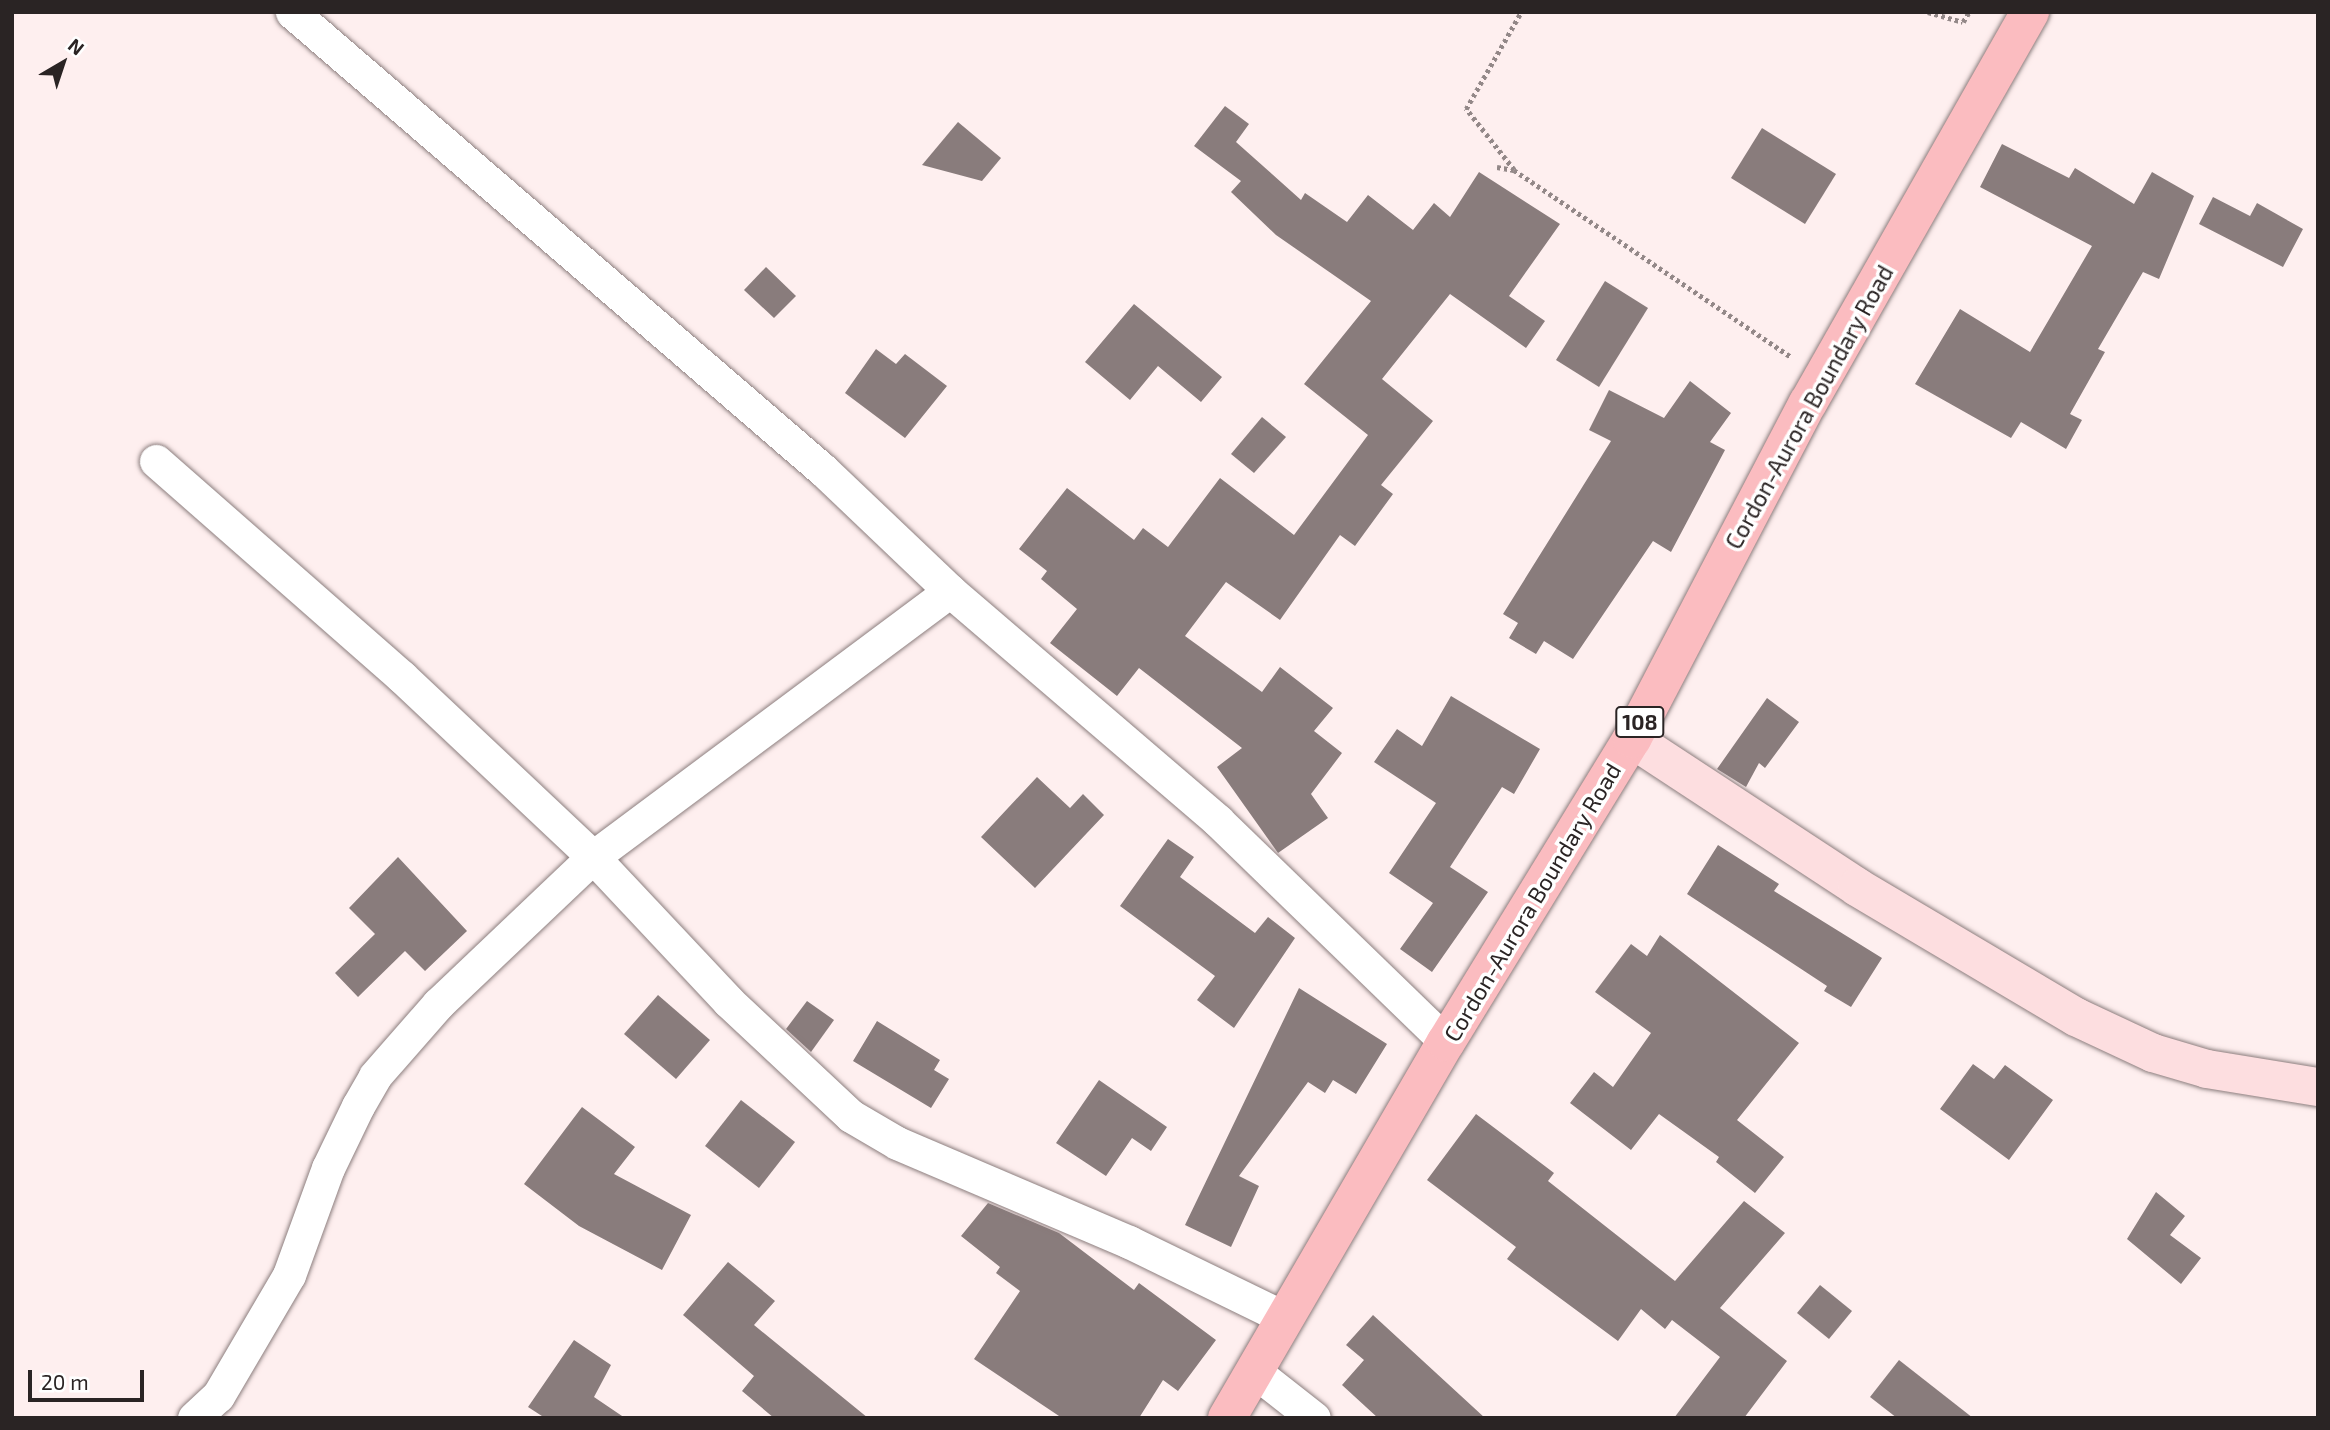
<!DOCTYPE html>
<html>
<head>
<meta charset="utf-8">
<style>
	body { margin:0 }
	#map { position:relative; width:2330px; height:1430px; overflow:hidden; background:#feefef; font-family:"Exo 2",sans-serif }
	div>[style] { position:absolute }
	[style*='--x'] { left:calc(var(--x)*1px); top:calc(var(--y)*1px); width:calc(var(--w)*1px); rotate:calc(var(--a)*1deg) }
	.building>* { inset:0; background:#897c7c }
	.path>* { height:4.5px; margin-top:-2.25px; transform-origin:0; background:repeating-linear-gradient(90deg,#938888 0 3.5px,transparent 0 7px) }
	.roads { filter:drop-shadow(0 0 2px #8c7e7e) drop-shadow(0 0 2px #8c7e7e) }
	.street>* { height:33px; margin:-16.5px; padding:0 16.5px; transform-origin:16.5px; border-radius:16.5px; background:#fff }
	.secondary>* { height:38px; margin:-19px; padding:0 19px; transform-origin:19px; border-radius:19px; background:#fddee0 }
	.primary>* { height:38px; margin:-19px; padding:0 19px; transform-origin:19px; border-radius:19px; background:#fbbcc0 }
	span { translate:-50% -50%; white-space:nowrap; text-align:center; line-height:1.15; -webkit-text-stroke:7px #fff; paint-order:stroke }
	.shield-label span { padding:2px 5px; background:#fff; border:2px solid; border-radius:5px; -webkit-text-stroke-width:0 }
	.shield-label { font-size:21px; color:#2a2424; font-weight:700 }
	.street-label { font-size:23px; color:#2a2424 }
	.frame { position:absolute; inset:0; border:14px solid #2a2424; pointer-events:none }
	.north { position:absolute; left:28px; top:28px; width:70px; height:70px; -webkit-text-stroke:5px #fff; paint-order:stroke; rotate:39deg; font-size:19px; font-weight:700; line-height:28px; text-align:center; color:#2a2424 }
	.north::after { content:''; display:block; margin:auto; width:24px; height:32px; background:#2a2424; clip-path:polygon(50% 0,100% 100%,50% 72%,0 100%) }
	.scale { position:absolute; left:28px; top:1370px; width:116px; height:32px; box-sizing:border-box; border:4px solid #2a2424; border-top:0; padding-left:9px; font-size:21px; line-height:24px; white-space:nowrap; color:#2a2424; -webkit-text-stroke:5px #fff; paint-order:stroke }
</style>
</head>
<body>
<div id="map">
	<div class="building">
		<div style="clip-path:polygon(1225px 106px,1249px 124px,1236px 142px,1301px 200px,1305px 193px,1347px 222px,1368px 195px,1413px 230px,1434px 203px,1450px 217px,1479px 172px,1560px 224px,1509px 296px,1545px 321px,1526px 348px,1450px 294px,1382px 379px,1433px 421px,1381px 485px,1393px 494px,1355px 546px,1340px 535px,1280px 620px,1226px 582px,1185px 636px,1262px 692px,1280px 667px,1333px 708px,1314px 731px,1342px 753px,1311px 794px,1328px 818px,1278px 853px,1217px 767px,1242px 748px,1139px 668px,1117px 696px,1050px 643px,1077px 609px,1041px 579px,1047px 571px,1019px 549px,1067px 488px,1134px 540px,1143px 528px,1168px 547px,1220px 478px,1294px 535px,1368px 435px,1304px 384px,1371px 301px,1276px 235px,1231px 192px,1241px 181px,1194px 146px)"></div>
		<div style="clip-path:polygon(958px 122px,1001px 158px,982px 181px,922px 165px)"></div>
		<div style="clip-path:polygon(1762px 128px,1836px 174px,1805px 224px,1731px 178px)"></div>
		<div style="clip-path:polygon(2002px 144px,2069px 178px,2075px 168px,2134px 204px,2152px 172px,2194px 196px,2159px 279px,2143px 272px,2098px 349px,2105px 352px,2070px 414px,2082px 420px,2066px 449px,2021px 422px,2011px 438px,1915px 384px,1960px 309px,2030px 352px,2092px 246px,1980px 187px)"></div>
		<div style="clip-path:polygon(2213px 197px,2250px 216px,2257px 203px,2303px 229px,2283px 267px,2199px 224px)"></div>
		<div style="clip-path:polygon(766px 267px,796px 296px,774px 318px,744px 290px)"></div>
		<div style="clip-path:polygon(1605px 281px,1648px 308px,1599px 387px,1556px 360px)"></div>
		<div style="clip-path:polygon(1134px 304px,1222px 377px,1201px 402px,1158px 366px,1130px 400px,1085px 362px)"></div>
		<div style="clip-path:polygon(876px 349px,896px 364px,905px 354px,947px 386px,905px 438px,845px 393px)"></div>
		<div style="clip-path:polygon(1690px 381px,1731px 413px,1710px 442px,1725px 450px,1671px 552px,1653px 541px,1573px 659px,1544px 641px,1536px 654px,1509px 638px,1518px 623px,1503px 614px,1611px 441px,1589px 430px,1609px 390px,1664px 418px)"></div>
		<div style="clip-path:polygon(1262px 417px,1286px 437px,1254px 473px,1231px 454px)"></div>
		<div style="clip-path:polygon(1451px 696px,1540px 749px,1514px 794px,1502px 787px,1450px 867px,1488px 892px,1432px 972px,1400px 949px,1433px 903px,1389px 873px,1436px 803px,1374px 762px,1397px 729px,1422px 746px)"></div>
		<div style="clip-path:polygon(1767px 698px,1799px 722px,1765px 768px,1759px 763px,1746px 787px,1717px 769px)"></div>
		<div style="clip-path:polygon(1037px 777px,1070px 808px,1083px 794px,1104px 815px,1035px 888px,981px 837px)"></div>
		<div style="clip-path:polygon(1168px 839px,1194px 857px,1180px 877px,1255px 933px,1268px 917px,1295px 938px,1234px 1028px,1197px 1000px,1215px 976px,1120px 906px)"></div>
		<div style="clip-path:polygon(1718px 845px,1779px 884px,1774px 891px,1882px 958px,1851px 1007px,1824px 991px,1827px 986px,1687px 894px)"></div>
		<div style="clip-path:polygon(398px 857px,467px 931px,425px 971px,405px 951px,358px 997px,335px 973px,375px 934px,349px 908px)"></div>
		<div style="clip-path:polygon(1660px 935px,1799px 1043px,1737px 1120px,1784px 1157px,1755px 1193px,1716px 1162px,1719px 1157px,1659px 1114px,1631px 1150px,1570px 1103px,1594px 1072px,1613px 1087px,1651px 1033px,1595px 992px,1631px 944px,1647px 956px)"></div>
		<div style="clip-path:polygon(1299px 988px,1387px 1044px,1356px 1094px,1333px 1080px,1325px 1093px,1308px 1082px,1239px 1176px,1259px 1186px,1231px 1247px,1185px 1225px)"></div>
		<div style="clip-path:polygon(658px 995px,710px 1040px,676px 1079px,624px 1034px)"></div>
		<div style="clip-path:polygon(807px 1001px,834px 1020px,811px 1052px,786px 1029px)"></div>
		<div style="clip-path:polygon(877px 1021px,940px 1060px,934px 1070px,949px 1079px,931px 1108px,853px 1061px)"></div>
		<div style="clip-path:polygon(1973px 1064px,1994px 1079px,2005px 1065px,2053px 1100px,2009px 1160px,1940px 1109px)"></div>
		<div style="clip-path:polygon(1099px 1080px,1167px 1127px,1151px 1151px,1132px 1138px,1106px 1176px,1056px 1143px)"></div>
		<div style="clip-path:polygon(741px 1100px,795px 1142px,759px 1188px,705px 1146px)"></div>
		<div style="clip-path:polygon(582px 1107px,635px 1147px,614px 1174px,691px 1215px,662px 1270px,579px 1226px,524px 1184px)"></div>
		<div style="clip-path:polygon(1476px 1114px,1554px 1173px,1548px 1181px,1675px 1281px,1744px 1201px,1785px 1233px,1720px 1308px,1787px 1361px,1744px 1418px,1674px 1418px,1720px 1357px,1672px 1320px,1665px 1329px,1641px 1309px,1618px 1341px,1507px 1259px,1516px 1247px,1427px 1180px)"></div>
		<div style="clip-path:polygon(2156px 1192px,2185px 1216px,2170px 1235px,2201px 1258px,2181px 1284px,2127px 1239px)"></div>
		<div style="clip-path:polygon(988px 1203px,1059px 1233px,1134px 1290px,1139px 1283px,1216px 1340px,1178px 1391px,1163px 1380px,1139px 1418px,1062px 1418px,974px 1359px,1020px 1291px,996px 1273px,1000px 1267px,961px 1236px)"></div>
		<div style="clip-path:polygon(728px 1262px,775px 1301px,754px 1325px,868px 1418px,774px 1418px,742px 1391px,754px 1376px,683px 1315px)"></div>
		<div style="clip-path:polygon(1820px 1285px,1852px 1311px,1829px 1339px,1797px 1313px)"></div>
		<div style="clip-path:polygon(1373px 1315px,1485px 1418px,1378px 1418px,1342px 1385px,1364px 1360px,1346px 1345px)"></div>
		<div style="clip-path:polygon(574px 1340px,611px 1365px,594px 1397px,625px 1418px,545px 1418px,528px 1407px)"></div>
		<div style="clip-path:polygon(1899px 1360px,1973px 1418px,1897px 1418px,1870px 1397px)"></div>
	</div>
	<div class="path">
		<div style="--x:1928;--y:12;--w:36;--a:16"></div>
		<div style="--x:1963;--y:22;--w:12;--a:-59"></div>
		<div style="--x:1497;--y:167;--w:17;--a:10"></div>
		<div style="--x:1514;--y:170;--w:333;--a:34"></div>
		<div style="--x:1514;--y:170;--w:78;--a:-128.2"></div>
		<div style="--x:1466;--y:109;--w:112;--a:-60.4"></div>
	</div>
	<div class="roads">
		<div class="street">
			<div style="--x:292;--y:12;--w:701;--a:40.78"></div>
			<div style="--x:823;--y:470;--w:175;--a:43.6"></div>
			<div style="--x:950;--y:591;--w:353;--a:40.6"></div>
			<div style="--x:1218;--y:821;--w:318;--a:44.1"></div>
			<div style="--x:156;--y:461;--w:327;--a:41.3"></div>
			<div style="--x:402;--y:677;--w:262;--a:43.3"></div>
			<div style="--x:593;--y:857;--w:197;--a:46.8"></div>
			<div style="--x:728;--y:1001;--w:168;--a:43.1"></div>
			<div style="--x:851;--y:1116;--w:53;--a:30.4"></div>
			<div style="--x:897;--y:1143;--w:252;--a:23.1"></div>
			<div style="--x:1129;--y:1242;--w:171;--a:26"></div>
			<div style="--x:1254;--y:1371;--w:76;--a:38.1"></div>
			<div style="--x:194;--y:1418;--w:33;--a:-43"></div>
			<div style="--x:218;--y:1396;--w:140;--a:-59.6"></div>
			<div style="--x:289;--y:1275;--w:114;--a:-70"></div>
			<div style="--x:328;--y:1168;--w:69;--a:-64.2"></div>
			<div style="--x:358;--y:1106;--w:34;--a:-60"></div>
			<div style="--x:375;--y:1076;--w:96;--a:-48.8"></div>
			<div style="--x:438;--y:1004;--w:214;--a:-43.5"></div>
			<div style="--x:593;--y:857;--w:445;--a:-36.7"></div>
		</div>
		<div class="secondary">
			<div style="--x:1632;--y:739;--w:269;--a:33.3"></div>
			<div style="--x:1857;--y:887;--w:255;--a:30.7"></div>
			<div style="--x:2076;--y:1017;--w:85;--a:25.1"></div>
			<div style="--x:2153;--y:1053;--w:56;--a:16.5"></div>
			<div style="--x:2207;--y:1069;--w:112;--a:9.2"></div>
		</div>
		<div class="primary">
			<div style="--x:1227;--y:1418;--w:435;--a:-59.8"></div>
			<div style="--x:1446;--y:1042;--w:356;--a:-58.5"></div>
			<div style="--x:1632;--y:739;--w:379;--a:-62.4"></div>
			<div style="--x:1808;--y:403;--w:450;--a:-60.4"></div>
		</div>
	</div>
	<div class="shield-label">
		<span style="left:1640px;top:722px">108</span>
	</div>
	<div class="street-label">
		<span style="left:1809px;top:407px;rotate:-61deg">Cordon-Aurora Boundary Road</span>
		<span style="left:1532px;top:902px;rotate:-59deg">Cordon-Aurora Boundary Road</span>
	</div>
	<div class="frame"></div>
	<div class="north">N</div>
	<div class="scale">20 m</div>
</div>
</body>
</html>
